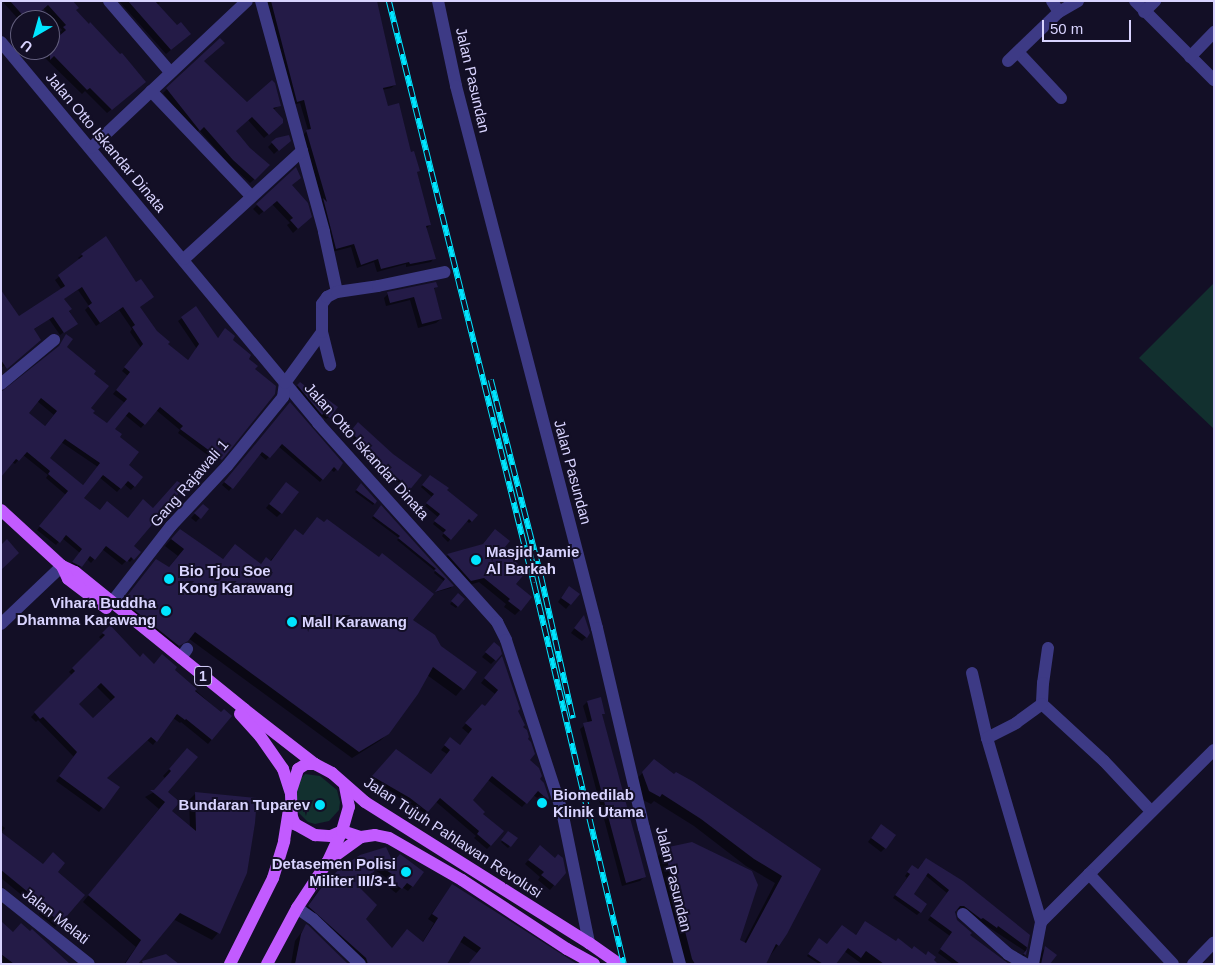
<!DOCTYPE html>
<html>
<head>
<meta charset="utf-8">
<style>
	body { margin:0 }
	#map { position:relative; width:1215px; height:965px; overflow:hidden; background:#130f26; font-family:Helvetica,sans-serif }
	div>[style] { position:absolute }
	[style*='--x'] { left:calc(var(--x)*1px); top:calc(var(--y)*1px); width:calc(var(--w)*1px); rotate:calc(var(--a)*1deg) }
	.green>* { inset:0; background:#12302f }
	.shadow>* { inset:0; background:#0007 }
	.building>* { inset:0; background:#241b47 }
	.minor>* { height:12px; margin:-6px; padding:0 6px; transform-origin:6px; border-radius:6px; background:#3d3a85 }
	.major>* { height:12px; margin:-6px; padding:0 6px; transform-origin:6px; border-radius:6px; background:#c25bff }
	.rail>* { height:5.5px; margin-top:-2.75px; transform-origin:0; background:repeating-linear-gradient(90deg,#130f26 0 11px,#00e5ff 0 22px); box-sizing:border-box; border-block:1px solid #00e5ff }
	.dots>* { width:14px; height:14px; translate:-50% -50%; box-sizing:border-box; border:2px solid #130f26; border-radius:50% }
	span { translate:-50% -50%; white-space:nowrap; text-align:center; line-height:1.15; -webkit-text-stroke:4px #130f26; paint-order:stroke }
	.shield-label span { padding:1px 4px; background:#130f26; border:1px solid; border-radius:4px; -webkit-text-stroke-width:0 }
	.shield-label { font-size:14px; color:#d9d4ff; font-weight:700 }
	.street-label { font-size:15px; color:#d9d4ff }
	.poi-label { font-size:15px; color:#d9d4ff; font-weight:700 }
	.left { translate:0 -50%; text-align:left }
	.right { translate:-100% -50%; text-align:right }
	.frame { position:absolute; inset:0; border:2px solid #d9d4ff; pointer-events:none }
	.north { position:absolute; left:10px; top:10px; width:50px; height:50px; box-sizing:border-box; background:#130f26; border:1px solid #625e7d; border-radius:50%; rotate:218deg; font-size:14px; font-weight:700; line-height:20px; text-align:center; color:#d9d4ff }
	.north::after { content:''; display:block; margin:auto; width:18px; height:22px; background:#00e5ff; clip-path:polygon(50% 0,100% 100%,50% 72%,0 100%) }
	.scale { position:absolute; left:1042px; top:20px; width:89px; height:22px; box-sizing:border-box; border:2px solid #d9d4ff; border-top:0; padding-left:6px; font-size:15px; line-height:18px; white-space:nowrap; color:#d9d4ff; -webkit-text-stroke:4px #130f26; paint-order:stroke }
</style>
</head>
<body>
<div id="map">
	<div class="green">
		<div style="clip-path:polygon(1214px 283px,1214px 429px,1139px 358px)"></div>
		<div style="clip-path:polygon(305px 774px,320px 776px,337px 790px,340px 802px,339px 810px,329px 821px,315px 824px,308px 822px,297px 811px,297px 783px)"></div>
	</div>
	<div class="shadow">
		<div style="clip-path:polygon(2px 1px,43px 1px,75px 10px,140px 86px,107px 113px,85px 91px,82px 94px,41px 54px,45px 50px,50px 50px,50px 46px,62px 35px,60px 32px,62px 30px,43px 8px,30px 20px,20px 21px)"></div>
		<div style="clip-path:polygon(119px 1px,158px 1px,160px 3px,157px 5px,185px 38px,166px 54px)"></div>
		<div style="clip-path:polygon(267px 1px,369px 1px,395px 85px,391px 88px,382px 90px,387px 108px,418px 171px,416px 173px,430px 225px,426px 229px,434px 258px,431px 262px,406px 267px,406px 264px,377px 272px,374px 262px,357px 268px,351px 247px,332px 252px,320px 202px,322px 200px,303px 135px,308px 130px,300px 103px,293px 105px,273px 31px,275px 28px)"></div>
		<div style="clip-path:polygon(220px 39px,203px 61px,246px 104px,280px 105px,273px 110px,277px 127px,264px 138px,248px 120px,235px 131px,250px 149px,269px 166px,250px 183px,229px 164px,199px 130px,195px 134px,163px 93px)"></div>
		<div style="clip-path:polygon(276px 139px,289px 140px,274px 154px,268px 147px)"></div>
		<div style="clip-path:polygon(296px 169px,291px 186px,310px 217px,293px 233px,287px 225px,290px 223px,272px 204px,259px 215px,253px 209px)"></div>
		<div style="clip-path:polygon(evenodd,105px 238px,135px 284px,141px 280px,152px 297px,139px 307px,156px 332px,168px 342px,166px 344px,187px 361px,197px 349px,178px 321px,196px 308px,217px 339px,225px 330px,233px 336px,231px 340px,249px 356px,247px 359px,256px 366px,253px 369px,275px 386px,274px 393px,217px 462px,178px 433px,180px 430px,156px 410px,141px 428px,125px 415px,113px 429px,120px 434px,118px 437px,138px 452px,127px 465px,142px 477px,131px 490px,124px 484px,117px 492px,99px 477px,82px 498px,100px 511px,107px 502px,128px 519px,143px 501px,153px 509px,178px 482px,183px 487px,132px 547px,139px 552px,130px 562px,127px 560px,122px 565px,102px 549px,91px 563px,87px 559px,77px 570px,70px 565px,80px 553px,62px 538px,56px 545px,37px 530px,66px 495px,46px 478px,48px 475px,23px 455px,15px 464px,12px 462px,1px 474px,1px 393px,7px 391px,57px 350px,66px 335px,71px 340px,65px 347px,95px 371px,93px 374px,107px 386px,90px 408px,93px 411px,92px 413px,107px 425px,125px 403px,113px 394px,128px 376px,122px 371px,141px 348px,130px 332px,132px 329px,119px 310px,96px 326px,85px 310px,89px 306px,78px 290px,63px 299px,76px 323px,60px 335px,49px 319px,33px 330px,40px 340px,1px 368px,1px 297px,4px 296px,19px 318px,62px 290px,55px 280px,80px 260px,78px 258px,82px 255px,105px 238px,37px 401px,54px 415px,44px 427px,27px 413px,37px 401px,105px 238px,61px 442px,98px 467px,82px 486px,48px 458px,61px 442px)"></div>
		<div style="clip-path:polygon(436px 287px,433px 290px,441px 319px,436px 323px,418px 328px,410px 300px,386px 306px,384px 298px,388px 294px)"></div>
		<div style="clip-path:polygon(300px 383px,329px 417px,326px 419px,320px 415px,319px 417px,295px 389px)"></div>
		<div style="clip-path:polygon(287px 406px,342px 463px,334px 472px,330px 469px,320px 482px,278px 446px,266px 460px,259px 454px,229px 491px,222px 485px)"></div>
		<div style="clip-path:polygon(358px 424px,392px 455px,420px 475px,406px 493px,398px 487px,400px 484px,368px 456px,371px 453px,349px 435px)"></div>
		<div style="clip-path:polygon(428px 479px,445px 490px,472px 521px,469px 523px,466px 520px,448px 542px,442px 536px,444px 533px,433px 524px,438px 517px,425px 506px,432px 497px,421px 487px)"></div>
		<div style="clip-path:polygon(361px 485px,376px 501px,373px 505px,355px 492px)"></div>
		<div style="clip-path:polygon(282px 488px,281px 513px,277px 517px,266px 508px)"></div>
		<div style="clip-path:polygon(203px 505px,207px 509px,196px 522px,191px 518px)"></div>
		<div style="clip-path:polygon(379px 508px,452px 586px,451px 588px,436px 592px,445px 582px,434px 573px,435px 571px,397px 540px,399px 538px,372px 518px)"></div>
		<div style="clip-path:polygon(317px 519px,411px 620px,440px 646px,475px 673px,456px 696px,427px 675px,388px 733px,381px 740px,352px 758px,188px 638px,172px 652px,117px 608px,156px 561px,168px 568px,178px 556px,165px 546px,173px 537px,222px 560px,235px 545px,260px 565px,266px 558px,270px 561px,295px 531px,302px 536px)"></div>
		<div style="clip-path:polygon(483px 545px,503px 547px,510px 559px,520px 610px,515px 615px,504px 607px,506px 604px,479px 582px,466px 586px,443px 560px,448px 555px)"></div>
		<div style="clip-path:polygon(565px 592px,578px 594px,566px 609px,558px 602px)"></div>
		<div style="clip-path:polygon(458px 595px,463px 599px,456px 608px,450px 604px)"></div>
		<div style="clip-path:polygon(580px 621px,586px 637px,582px 641px,571px 633px)"></div>
		<div style="clip-path:polygon(evenodd,110px 627px,140px 658px,153px 666px,173px 670px,221px 713px,231px 716px,208px 744px,181px 722px,180px 723px,173px 718px,153px 745px,147px 740px,105px 778px,118px 787px,99px 812px,56px 781px,74px 757px,38px 720px,36px 722px,31px 717px,72px 675px,69px 672px,102px 640px,99px 637px,110px 627px,96px 686px,112px 702px,93px 719px,78px 704px,96px 686px)"></div>
		<div style="clip-path:polygon(490px 648px,495px 660px,491px 664px,482px 657px)"></div>
		<div style="clip-path:polygon(498px 662px,517px 710px,528px 761px,548px 798px,543px 802px,533px 795px,522px 807px,488px 780px,471px 800px,481px 815px,491px 845px,487px 849px,474px 838px,476px 836px,435px 801px,423px 815px,406px 802px,369px 780px,392px 754px,430px 775px,447px 754px,441px 750px,447px 743px,459px 746px,469px 734px,462px 728px,482px 706px,484px 708px,495px 694px,481px 683px)"></div>
		<div style="clip-path:polygon(587px 702px,603px 713px,601px 715px,644px 877px,640px 881px,622px 886px,580px 729px,588px 723px,583px 706px)"></div>
		<div style="clip-path:polygon(181px 757px,166px 792px,170px 812px,190px 828px,189px 800px,196px 793px,218px 933px,212px 940px,173px 919px,136px 964px,165px 956px,177px 964px,124px 964px,136px 947px,83px 902px,159px 809px,145px 797px,154px 792px,165px 778px,163px 776px)"></div>
		<div style="clip-path:polygon(647px 768px,674px 776px,819px 870px,778px 945px,764px 964px,684px 964px,657px 857px,665px 849px,738px 941px,744px 943px,775px 883px,746px 866px,694px 826px,654px 801px,651px 804px,641px 799px,635px 781px)"></div>
		<div style="clip-path:polygon(1px 825px,5px 828px,1px 833px)"></div>
		<div style="clip-path:polygon(877px 830px,885px 848px,881px 852px,868px 842px)"></div>
		<div style="clip-path:polygon(1px 833px,43px 865px,56px 872px,83px 895px,55px 927px,39px 914px,41px 911px,1px 878px)"></div>
		<div style="clip-path:polygon(509px 833px,516px 839px,508px 848px,501px 842px)"></div>
		<div style="clip-path:polygon(536px 851px,554px 885px,550px 890px,538px 880px,540px 877px,525px 864px)"></div>
		<div style="clip-path:polygon(923px 862px,1029px 936px,1025px 955px,1021px 957px,1025px 951px,961px 909px,956px 910px,954px 917px,968px 935px,1006px 964px,953px 964px,938px 953px,950px 936px,928px 920px,947px 893px,925px 875px,912px 894px,920px 912px,917px 915px,893px 898px,907px 878px,905px 876px,909px 870px,917px 870px)"></div>
		<div style="clip-path:polygon(392px 864px,423px 873px,408px 891px,402px 887px,396px 893px,387px 886px,391px 881px,375px 870px,356px 886px,364px 919px,392px 949px,422px 943px,434px 923px,428px 919px,452px 885px,574px 964px,468px 964px,477px 953px,459px 941px,445px 964px,361px 964px,304px 911px,321px 887px,343px 868px)"></div>
		<div style="clip-path:polygon(1px 923px,13px 933px,64px 964px,3px 964px)"></div>
		<div style="clip-path:polygon(306px 926px,346px 964px,291px 964px,295px 941px)"></div>
		<div style="clip-path:polygon(862px 926px,929px 964px,862px 964px,844px 951px,835px 964px,819px 964px,807px 956px,816px 943px,827px 946px,855px 936px)"></div>
		<div style="clip-path:polygon(1045px 948px,1049px 964px,1039px 964px,1042px 951px)"></div>
	</div>
	<div class="building">
		<div style="clip-path:polygon(10px 1px,73px 1px,79px 8px,76px 10px,89px 24px,90px 22px,120px 54px,122px 53px,146px 82px,112px 110px,90px 88px,87px 90px,54px 56px,50px 60px,50px 44px,66px 30px,63px 27px,66px 25px,48px 5px,31px 20px,27px 20px)"></div>
		<div style="clip-path:polygon(128px 1px,155px 1px,177px 25px,181px 22px,191px 34px,171px 50px)"></div>
		<div style="clip-path:polygon(271px 1px,377px 1px,396px 85px,383px 88px,388px 106px,399px 103px,411px 152px,414px 151px,420px 171px,417px 172px,431px 225px,426px 226px,436px 259px,410px 264px,409px 262px,381px 269px,378px 259px,361px 265px,354px 244px,336px 249px,323px 198px,327px 202px,306px 130px,311px 129px,304px 100px,297px 102px)"></div>
		<div style="clip-path:polygon(220px 38px,225px 43px,204px 61px,205px 62px,247px 102px,272px 80px,275px 83px,281px 106px,273px 108px,283px 119px,283px 123px,269px 135px,252px 117px,236px 131px,250px 148px,270px 165px,255px 180px,233px 160px,204px 127px,200px 131px,166px 88px)"></div>
		<div style="clip-path:polygon(289px 135px,291px 141px,279px 151px,271px 142px,276px 138px)"></div>
		<div style="clip-path:polygon(296px 167px,301px 178px,292px 185px,308px 203px,312px 217px,298px 229px,290px 220px,293px 218px,277px 201px,264px 212px,256px 204px)"></div>
		<div style="clip-path:polygon(evenodd,106px 236px,136px 282px,141px 279px,154px 297px,140px 307px,157px 331px,170px 342px,168px 344px,188px 360px,199px 344px,181px 317px,196px 306px,218px 338px,225px 328px,235px 336px,233px 340px,251px 355px,249px 359px,258px 366px,255px 369px,276px 386px,275px 394px,222px 460px,180px 429px,183px 426px,160px 407px,145px 425px,129px 412px,115px 429px,122px 434px,120px 437px,139px 452px,129px 465px,143px 477px,135px 487px,128px 481px,121px 489px,103px 475px,84px 498px,100px 510px,107px 501px,128px 518px,143px 499px,153px 508px,177px 481px,185px 486px,134px 546px,141px 552px,134px 560px,131px 557px,127px 562px,106px 546px,95px 560px,90px 556px,82px 567px,72px 562px,82px 549px,66px 535px,60px 543px,39px 526px,68px 491px,48px 474px,50px 471px,27px 452px,19px 461px,16px 459px,1px 477px,1px 392px,59px 346px,66px 334px,73px 339px,67px 347px,96px 371px,94px 374px,109px 386px,91px 408px,95px 411px,93px 413px,107px 423px,127px 399px,116px 390px,130px 372px,124px 367px,143px 344px,132px 327px,135px 325px,123px 307px,100px 323px,88px 306px,92px 303px,82px 287px,64px 299px,72px 309px,69px 311px,78px 324px,64px 333px,53px 317px,34px 329px,41px 340px,7px 369px,1px 360px,1px 290px,19px 316px,65px 286px,58px 275px,83px 256px,81px 254px,106px 236px,41px 398px,57px 411px,45px 426px,29px 413px,41px 398px,106px 236px,65px 439px,100px 463px,83px 485px,50px 458px,65px 439px)"></div>
		<div style="clip-path:polygon(436px 282px,438px 287px,434px 288px,442px 319px,422px 324px,414px 297px,390px 303px,387px 292px)"></div>
		<div style="clip-path:polygon(300px 382px,317px 395px,319px 393px,338px 407px,330px 418px,324px 413px,322px 415px,297px 385px)"></div>
		<div style="clip-path:polygon(290px 402px,343px 463px,338px 471px,334px 467px,323px 480px,282px 444px,270px 458px,262px 452px,233px 489px,224px 482px)"></div>
		<div style="clip-path:polygon(358px 422px,393px 454px,422px 475px,408px 492px,398px 484px,401px 481px,369px 454px,371px 450px,350px 432px)"></div>
		<div style="clip-path:polygon(430px 475px,449px 488px,447px 490px,478px 515px,472px 522px,469px 519px,451px 540px,443px 533px,446px 530px,434px 521px,440px 514px,426px 503px,434px 494px,422px 485px)"></div>
		<div style="clip-path:polygon(286px 482px,299px 492px,282px 514px,269px 504px)"></div>
		<div style="clip-path:polygon(361px 483px,377px 501px,375px 504px,356px 490px)"></div>
		<div style="clip-path:polygon(203px 504px,209px 509px,201px 519px,194px 513px)"></div>
		<div style="clip-path:polygon(381px 505px,454px 586px,435px 592px,445px 579px,434px 570px,436px 569px,398px 538px,400px 536px,373px 516px)"></div>
		<div style="clip-path:polygon(317px 517px,324px 522px,327px 519px,379px 557px,382px 553px,434px 594px,413px 620px,435px 635px,441px 646px,477px 672px,464px 690px,433px 667px,418px 694px,389px 734px,359px 752px,195px 632px,188px 641px,179px 646px,123px 601px,156px 559px,169px 567px,184px 549px,171px 539px,180px 529px,223px 559px,235px 544px,261px 564px,266px 557px,271px 561px,295px 529px,303px 535px)"></div>
		<div style="clip-path:polygon(495px 529px,510px 541px,505px 547px,515px 554px,512px 559px,527px 571px,516px 584px,532px 597px,521px 611px,508px 601px,510px 599px,484px 578px,471px 581px,447px 554px,483px 544px)"></div>
		<div style="clip-path:polygon(7px 539px,19px 553px,1px 570px,1px 545px)"></div>
		<div style="clip-path:polygon(569px 586px,580px 594px,571px 605px,561px 598px)"></div>
		<div style="clip-path:polygon(458px 593px,465px 599px,458px 607px,451px 601px)"></div>
		<div style="clip-path:polygon(584px 615px,590px 633px,587px 638px,574px 628px)"></div>
		<div style="clip-path:polygon(evenodd,110px 625px,140px 657px,143px 653px,154px 664px,162px 654px,177px 667px,175px 670px,197px 689px,195px 691px,221px 712px,224px 709px,232px 716px,212px 740px,186px 719px,185px 720px,177px 714px,157px 742px,151px 737px,107px 778px,120px 787px,104px 809px,59px 776px,77px 752px,43px 717px,40px 719px,34px 712px,75px 671px,72px 668px,105px 635px,102px 633px,110px 625px,101px 683px,115px 697px,93px 718px,79px 704px,101px 683px)"></div>
		<div style="clip-path:polygon(494px 642px,500px 647px,502px 654px,496px 661px,485px 652px)"></div>
		<div style="clip-path:polygon(502px 656px,520px 709px,518px 711px,525px 725px,523px 727px,527px 730px,529px 737px,528px 739px,531px 742px,535px 754px,530px 760px,539px 768px,542px 776px,540px 779px,544px 783px,549px 798px,548px 800px,538px 791px,527px 804px,492px 776px,473px 800px,485px 812px,483px 814px,504px 831px,491px 846px,477px 834px,479px 831px,440px 798px,428px 812px,410px 798px,372px 776px,396px 749px,431px 774px,450px 750px,444px 745px,450px 737px,460px 745px,472px 729px,465px 723px,482px 704px,485px 706px,498px 690px,484px 678px)"></div>
		<div style="clip-path:polygon(601px 697px,605px 714px,602px 714px,646px 877px,626px 883px,583px 723px,592px 721px,587px 701px)"></div>
		<div style="clip-path:polygon(187px 748px,198px 757px,168px 792px,180px 802px,172px 811px,196px 831px,195px 792px,257px 798px,255px 823px,247px 873px,220px 934px,180px 913px,138px 964px,125px 964px,141px 940px,88px 895px,165px 802px,150px 790px,154px 790px,171px 771px,169px 769px)"></div>
		<div style="clip-path:polygon(654px 759px,674px 774px,676px 772px,694px 782px,821px 869px,787px 934px,779px 946px,776px 944px,766px 964px,695px 964px,692px 959px,664px 848px,692px 842px,752px 871px,758px 885px,740px 940px,746px 943px,782px 876px,754px 859px,701px 819px,662px 794px,660px 797px,649px 791px,642px 772px)"></div>
		<div style="clip-path:polygon(881px 824px,896px 835px,886px 849px,871px 838px)"></div>
		<div style="clip-path:polygon(508px 831px,518px 838px,511px 847px,501px 840px)"></div>
		<div style="clip-path:polygon(1px 832px,43px 864px,53px 852px,65px 863px,58px 872px,85px 895px,61px 923px,43px 908px,45px 906px,1px 870px)"></div>
		<div style="clip-path:polygon(540px 845px,555px 858px,558px 854px,563px 858px,566px 873px,555px 886px,541px 875px,544px 872px,528px 860px)"></div>
		<div style="clip-path:polygon(386px 847px,393px 862px,400px 854px,424px 872px,413px 887px,407px 883px,402px 889px,391px 881px,395px 876px,380px 866px,358px 886px,377px 905px,366px 919px,392px 948px,407px 929px,423px 942px,438px 918px,432px 914px,452px 884px,577px 964px,468px 964px,481px 948px,464px 936px,447px 964px,368px 964px,366px 958px,308px 906px,326px 881px,342px 867px,360px 855px)"></div>
		<div style="clip-path:polygon(926px 858px,963px 881px,1030px 935px,1026px 955px,1023px 954px,1028px 948px,998px 926px,997px 928px,983px 918px,981px 919px,964px 906px,960px 906px,955px 912px,957px 920px,972px 933px,970px 935px,1009px 964px,960px 964px,940px 949px,952px 932px,930px 916px,949px 890px,928px 873px,914px 894px,927px 904px,921px 913px,895px 895px,910px 874px,907px 872px,912px 865px,918px 869px)"></div>
		<div style="clip-path:polygon(1px 921px,13px 932px,21px 923px,30px 931px,32px 929px,70px 964px,14px 964px,1px 954px)"></div>
		<div style="clip-path:polygon(865px 921px,896px 941px,898px 938px,912px 949px,914px 946px,926px 955px,928px 951px,936px 957px,934px 960px,938px 964px,884px 964px,866px 951px,861px 958px,848px 948px,836px 964px,823px 964px,808px 954px,819px 938px,827px 944px,842px 925px,856px 935px)"></div>
		<div style="clip-path:polygon(306px 924px,308px 925px,348px 964px,295px 964px,301px 934px)"></div>
		<div style="clip-path:polygon(1045px 946px,1057px 955px,1050px 964px,1041px 964px)"></div>
		<div style="clip-path:polygon(166px 954px,179px 964px,143px 964px,142px 961px)"></div>
	</div>
	<div class="minor">
		<div style="--x:109;--y:1;--w:94;--a:49.3"></div>
		<div style="--x:261;--y:1;--w:239;--a:74.7"></div>
		<div style="--x:324;--y:232;--w:61;--a:77.8"></div>
		<div style="--x:438;--y:1;--w:87;--a:78"></div>
		<div style="--x:456;--y:86;--w:560;--a:75.42"></div>
		<div style="--x:597;--y:628;--w:205;--a:76.8"></div>
		<div style="--x:644;--y:828;--w:141;--a:75.2"></div>
		<div style="--x:1052;--y:1;--w:13;--a:58"></div>
		<div style="--x:1059;--y:12;--w:22;--a:-30"></div>
		<div style="--x:1135;--y:1;--w:112;--a:45"></div>
		<div style="--x:1144;--y:12;--w:16;--a:-45"></div>
		<div style="--x:1;--y:42;--w:496;--a:50.2"></div>
		<div style="--x:318;--y:423;--w:268;--a:48"></div>
		<div style="--x:497;--y:622;--w:20;--a:63"></div>
		<div style="--x:506;--y:640;--w:180;--a:71.9"></div>
		<div style="--x:562;--y:811;--w:135;--a:78.4"></div>
		<div style="--x:1018;--y:52;--w:63;--a:46.9"></div>
		<div style="--x:1190;--y:57;--w:35;--a:-46"></div>
		<div style="--x:1008;--y:61;--w:71;--a:-43.9"></div>
		<div style="--x:151;--y:91;--w:146;--a:46.4"></div>
		<div style="--x:91;--y:148;--w:214;--a:-43.3"></div>
		<div style="--x:184;--y:259;--w:160;--a:-42.5"></div>
		<div style="--x:322;--y:332;--w:34;--a:76"></div>
		<div style="--x:1;--y:384;--w:69;--a:-39.7"></div>
		<div style="--x:112;--y:602;--w:96;--a:-52.2"></div>
		<div style="--x:171;--y:526;--w:82;--a:-47"></div>
		<div style="--x:227;--y:466;--w:89;--a:-50.9"></div>
		<div style="--x:283;--y:397;--w:14;--a:-82"></div>
		<div style="--x:285;--y:383;--w:63;--a:-54"></div>
		<div style="--x:322;--y:332;--w:28;--a:-90"></div>
		<div style="--x:322;--y:304;--w:9;--a:-54"></div>
		<div style="--x:327;--y:297;--w:11;--a:-27"></div>
		<div style="--x:337;--y:292;--w:41;--a:-8.3"></div>
		<div style="--x:378;--y:286;--w:68;--a:-11.8"></div>
		<div style="--x:1;--y:624;--w:84;--a:-43.6"></div>
		<div style="--x:1048;--y:648;--w:35;--a:98"></div>
		<div style="--x:1043;--y:683;--w:21;--a:93"></div>
		<div style="--x:1042;--y:704;--w:84;--a:42.6"></div>
		<div style="--x:1104;--y:761;--w:69;--a:46.8"></div>
		<div style="--x:181;--y:658;--w:11;--a:-56"></div>
		<div style="--x:972;--y:673;--w:67;--a:77"></div>
		<div style="--x:987;--y:738;--w:192;--a:73.6"></div>
		<div style="--x:1041;--y:922;--w:43;--a:100.8"></div>
		<div style="--x:987;--y:738;--w:33;--a:-27"></div>
		<div style="--x:1016;--y:723;--w:32;--a:-36"></div>
		<div style="--x:1089;--y:874;--w:176;--a:-44.8"></div>
		<div style="--x:1;--y:894;--w:112;--a:38.5"></div>
		<div style="--x:297;--y:908;--w:19;--a:35"></div>
		<div style="--x:313;--y:919;--w:65;--a:43.8"></div>
		<div style="--x:963;--y:914;--w:60;--a:41.6"></div>
		<div style="--x:1008;--y:954;--w:20;--a:30"></div>
		<div style="--x:1041;--y:922;--w:68;--a:-45"></div>
		<div style="--x:1089;--y:874;--w:123;--a:47"></div>
		<div style="--x:1193;--y:964;--w:30;--a:-46"></div>
	</div>
	<div class="major">
		<div style="--x:1;--y:510;--w:83;--a:42.6"></div>
		<div style="--x:62;--y:566;--w:14;--a:25"></div>
		<div style="--x:75;--y:572;--w:218;--a:39"></div>
		<div style="--x:244;--y:709;--w:90;--a:37.8"></div>
		<div style="--x:315;--y:764;--w:19;--a:28"></div>
		<div style="--x:332;--y:773;--w:44;--a:41.3"></div>
		<div style="--x:365;--y:802;--w:265;--a:32.2"></div>
		<div style="--x:589;--y:943;--w:37;--a:35"></div>
		<div style="--x:62;--y:566;--w:14;--a:65"></div>
		<div style="--x:68;--y:579;--w:48;--a:37.3"></div>
		<div style="--x:240;--y:714;--w:30;--a:48"></div>
		<div style="--x:260;--y:736;--w:40;--a:55.1"></div>
		<div style="--x:283;--y:769;--w:26;--a:72"></div>
		<div style="--x:291;--y:794;--w:23;--a:88"></div>
		<div style="--x:292;--y:817;--w:8;--a:67"></div>
		<div style="--x:295;--y:824;--w:23;--a:29"></div>
		<div style="--x:315;--y:835;--w:16;--a:4"></div>
		<div style="--x:331;--y:836;--w:12;--a:-24"></div>
		<div style="--x:342;--y:831;--w:20;--a:18"></div>
		<div style="--x:291;--y:791;--w:23;--a:-72"></div>
		<div style="--x:298;--y:769;--w:9;--a:-32"></div>
		<div style="--x:306;--y:764;--w:9;--a:0"></div>
		<div style="--x:328;--y:861;--w:41;--a:-36"></div>
		<div style="--x:361;--y:837;--w:14;--a:-8"></div>
		<div style="--x:375;--y:835;--w:14;--a:12"></div>
		<div style="--x:389;--y:838;--w:84;--a:29.9"></div>
		<div style="--x:462;--y:880;--w:126;--a:33.3"></div>
		<div style="--x:567;--y:949;--w:31;--a:29"></div>
		<div style="--x:230;--y:964;--w:96;--a:-63.4"></div>
		<div style="--x:273;--y:878;--w:39;--a:-73"></div>
		<div style="--x:284;--y:841;--w:30;--a:-81"></div>
		<div style="--x:267;--y:964;--w:64;--a:-61.8"></div>
		<div style="--x:297;--y:908;--w:56;--a:-56.6"></div>
		<div style="--x:328;--y:861;--w:33;--a:-65"></div>
		<div style="--x:342;--y:831;--w:25;--a:-74"></div>
		<div style="--x:349;--y:807;--w:21;--a:-101"></div>
	</div>
	<div class="rail">
		<div style="--x:389;--y:1;--w:600;--a:76.01"></div>
		<div style="--x:534;--y:583;--w:391;--a:76.7"></div>
		<div style="--x:491;--y:380;--w:202;--a:75.7"></div>
		<div style="--x:541;--y:576;--w:146;--a:77.3"></div>
	</div>
	<div class="dots">
		<div style="left:476px;top:560px;background:#00e5ff"></div>
		<div style="left:169px;top:579px;background:#00e5ff"></div>
		<div style="left:166px;top:611px;background:#00e5ff"></div>
		<div style="left:292px;top:622px;background:#00e5ff"></div>
		<div style="left:542px;top:803px;background:#00e5ff"></div>
		<div style="left:320px;top:805px;background:#00e5ff"></div>
		<div style="left:406px;top:872px;background:#00e5ff"></div>
	</div>
	<div class="shield-label">
		<span style="left:203px;top:676px">1</span>
	</div>
	<div class="street-label">
		<span style="left:473px;top:80px;rotate:77deg">Jalan Pasundan</span>
		<span style="left:106px;top:142px;rotate:50deg">Jalan Otto Iskandar Dinata</span>
		<span style="left:367px;top:451px;rotate:48deg">Jalan Otto Iskandar Dinata</span>
		<span style="left:573px;top:472px;rotate:75deg">Jalan Pasundan</span>
		<span style="left:189px;top:483px;rotate:-49deg">Gang Rajawali 1</span>
		<span style="left:453px;top:837px;rotate:33deg">Jalan Tujuh Pahlawan Revolusi</span>
		<span style="left:674px;top:879px;rotate:76deg">Jalan Pasundan</span>
		<span style="left:56px;top:916px;rotate:38deg">Jalan Melati</span>
	</div>
	<div class="poi-label">
		<span class="left" style="left:486px;top:560px">Masjid Jamie<br>Al Barkah</span>
		<span class="left" style="left:179px;top:579px">Bio Tjou Soe<br>Kong Karawang</span>
		<span class="right" style="left:156px;top:611px">Vihara Buddha<br>Dhamma Karawang</span>
		<span class="left" style="left:302px;top:622px">Mall Karawang</span>
		<span class="left" style="left:553px;top:803px">Biomedilab<br>Klinik Utama</span>
		<span class="right" style="left:310px;top:805px">Bundaran Tuparev</span>
		<span class="right" style="left:396px;top:872px">Detasemen Polisi<br>Militer III/3-1</span>
	</div>
	<div class="frame"></div>
	<div class="north">U</div>
	<div class="scale">50 m</div>
</div>
</body>
</html>
